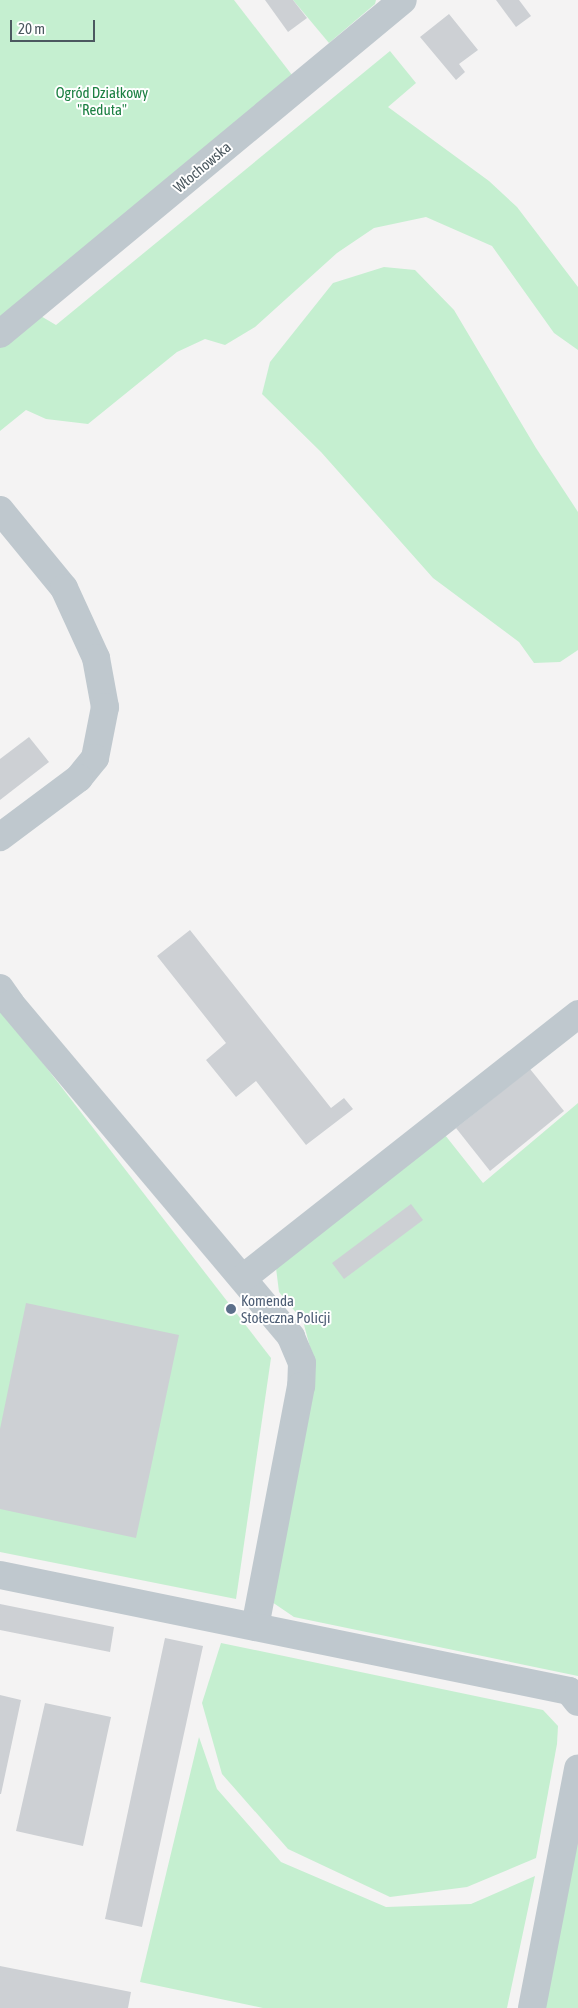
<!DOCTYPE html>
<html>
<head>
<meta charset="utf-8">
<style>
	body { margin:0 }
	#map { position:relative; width:578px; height:2008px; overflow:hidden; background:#f4f3f3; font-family:"Asap Condensed",sans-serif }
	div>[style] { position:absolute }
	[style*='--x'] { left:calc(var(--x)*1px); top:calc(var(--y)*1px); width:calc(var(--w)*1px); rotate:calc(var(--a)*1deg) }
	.green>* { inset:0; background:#c5efd0 }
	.building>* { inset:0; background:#cdd0d4 }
	.minor>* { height:28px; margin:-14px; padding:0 14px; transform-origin:14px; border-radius:14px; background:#bfc8ce }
	.dots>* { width:14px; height:14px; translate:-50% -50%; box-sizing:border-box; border:2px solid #fff; border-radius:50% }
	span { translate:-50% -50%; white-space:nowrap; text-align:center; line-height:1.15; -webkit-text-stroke:4px #fff; paint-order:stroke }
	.park-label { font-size:15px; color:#1c8042 }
	.street-label { font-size:15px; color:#4b585f }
	.service-label { font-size:15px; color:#4e5e75 }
	.left { translate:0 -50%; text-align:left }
	.scale { position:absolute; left:10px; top:20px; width:85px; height:22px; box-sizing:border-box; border:2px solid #4b585f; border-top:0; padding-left:6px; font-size:15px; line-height:18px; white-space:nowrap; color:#4b585f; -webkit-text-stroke:4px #fff; paint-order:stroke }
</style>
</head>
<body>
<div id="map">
	<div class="green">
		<div style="clip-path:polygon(0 0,234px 0,292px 75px,0 317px)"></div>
		<div style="clip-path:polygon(293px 0,376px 0,375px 4px,329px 43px)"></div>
		<div style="clip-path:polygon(390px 51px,416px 83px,388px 107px,489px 181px,517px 207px,578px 287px,578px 350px,554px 333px,492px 246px,426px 217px,374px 228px,337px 253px,255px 327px,225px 345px,205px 339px,177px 352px,88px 424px,46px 419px,26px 410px,0 431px,0 346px,39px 315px,56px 325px)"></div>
		<div style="clip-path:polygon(384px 267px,415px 270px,454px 310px,536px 448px,578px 512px,578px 650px,560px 662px,534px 663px,519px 642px,433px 578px,321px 452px,262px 394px,270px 362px,333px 283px)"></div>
		<div style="clip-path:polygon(0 1012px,5px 1014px,271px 1358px,236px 1599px,0 1552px)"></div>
		<div style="clip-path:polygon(578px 1103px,578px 1676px,294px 1617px,272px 1602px,315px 1366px,303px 1321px,279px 1292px,276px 1268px,445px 1135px,483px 1183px)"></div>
		<div style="clip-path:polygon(221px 1643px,543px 1710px,558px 1726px,557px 1744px,536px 1858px,467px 1887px,390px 1897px,288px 1849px,222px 1774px,202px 1703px)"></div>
		<div style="clip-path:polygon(199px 1737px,217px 1789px,281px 1862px,386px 1907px,471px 1904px,535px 1876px,507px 2008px,263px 2008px,140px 1982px)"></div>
		<div style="clip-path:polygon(578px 1829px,578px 2008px,544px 2008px)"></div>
	</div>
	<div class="building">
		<div style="clip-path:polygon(265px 0,293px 0,307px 18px,288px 32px)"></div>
		<div style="clip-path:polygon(496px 0,519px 0,531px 16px,516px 27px)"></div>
		<div style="clip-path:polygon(449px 14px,478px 50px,459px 64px,465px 72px,456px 80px,420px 37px)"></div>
		<div style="clip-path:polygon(29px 737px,49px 762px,0 800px,0 759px)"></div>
		<div style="clip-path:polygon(190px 930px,331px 1108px,344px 1098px,353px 1109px,306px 1145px,256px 1081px,236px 1097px,206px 1060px,226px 1043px,157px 956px)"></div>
		<div style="clip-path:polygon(530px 1069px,564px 1111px,490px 1171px,456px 1128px)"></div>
		<div style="clip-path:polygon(411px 1204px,423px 1220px,344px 1279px,332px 1263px)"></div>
		<div style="clip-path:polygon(26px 1303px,179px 1335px,136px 1538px,0 1509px,0 1429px)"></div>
		<div style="clip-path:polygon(0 1604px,114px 1627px,110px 1652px,0 1630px)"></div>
		<div style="clip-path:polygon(165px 1638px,203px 1646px,142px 1927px,105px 1919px)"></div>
		<div style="clip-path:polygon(0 1695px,21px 1700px,1px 1794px,0 1794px)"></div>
		<div style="clip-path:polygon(45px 1703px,111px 1717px,83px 1846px,16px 1831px)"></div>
		<div style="clip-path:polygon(0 1966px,131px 1992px,128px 2008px,0 2008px)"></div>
	</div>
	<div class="minor">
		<div style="--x:0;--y:334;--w:523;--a:-39.65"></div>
		<div style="--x:0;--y:510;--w:101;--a:50.6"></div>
		<div style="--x:64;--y:588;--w:77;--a:65.4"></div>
		<div style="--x:96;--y:658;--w:50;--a:79.6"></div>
		<div style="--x:105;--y:707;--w:52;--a:101.1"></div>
		<div style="--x:95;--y:758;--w:26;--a:129"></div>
		<div style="--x:79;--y:778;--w:99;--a:143.2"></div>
		<div style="--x:0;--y:988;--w:19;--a:55"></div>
		<div style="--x:11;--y:1004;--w:435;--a:49.9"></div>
		<div style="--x:291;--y:1337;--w:28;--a:67"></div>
		<div style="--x:302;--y:1363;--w:23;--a:92"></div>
		<div style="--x:301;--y:1386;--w:245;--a:100.8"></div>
		<div style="--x:243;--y:1278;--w:427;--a:-38.2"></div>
		<div style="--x:0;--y:1575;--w:581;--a:11.52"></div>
		<div style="--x:569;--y:1691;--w:14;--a:51"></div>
		<div style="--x:532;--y:2008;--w:244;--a:-79.1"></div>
	</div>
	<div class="dots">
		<div style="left:231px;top:1309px;background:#5c6f8a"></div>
	</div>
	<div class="park-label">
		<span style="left:102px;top:101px">Ogród Działkowy<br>"Reduta"</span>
	</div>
	<div class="street-label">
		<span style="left:202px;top:167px;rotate:-40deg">Włochowska</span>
	</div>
	<div class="service-label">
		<span class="left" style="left:241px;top:1309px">Komenda<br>Stołeczna Policji</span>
	</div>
	<div class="scale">20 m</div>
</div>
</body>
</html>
